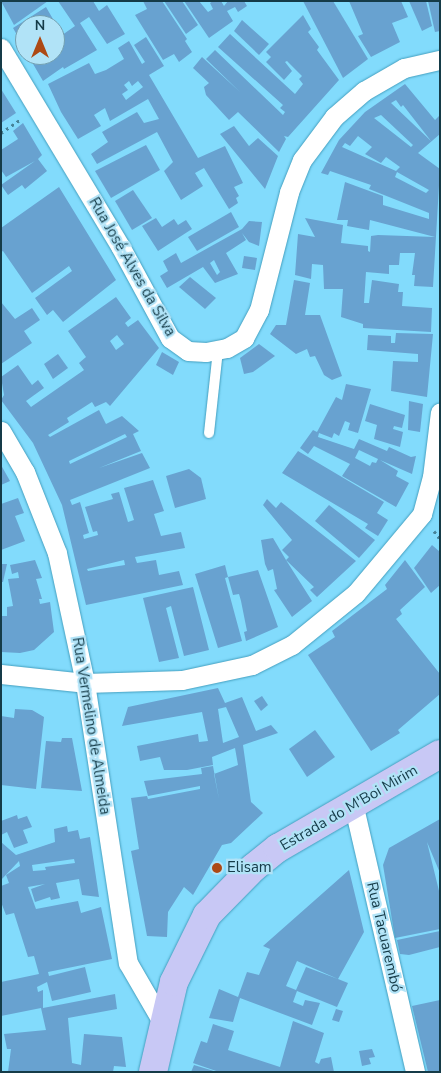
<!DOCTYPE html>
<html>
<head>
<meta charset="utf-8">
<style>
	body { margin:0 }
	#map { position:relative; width:441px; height:1073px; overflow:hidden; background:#82dbfc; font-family:"Nunito Sans",sans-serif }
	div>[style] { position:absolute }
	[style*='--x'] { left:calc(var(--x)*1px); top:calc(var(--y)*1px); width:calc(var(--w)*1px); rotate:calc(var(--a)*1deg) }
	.building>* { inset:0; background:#68a2d0 }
	.path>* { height:3px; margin-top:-1.5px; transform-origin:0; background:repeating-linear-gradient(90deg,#468399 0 2.5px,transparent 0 6.5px) }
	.roads { filter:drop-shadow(0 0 1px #449fbf) drop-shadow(0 0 1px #449fbf) }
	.service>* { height:10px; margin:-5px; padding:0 5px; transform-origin:5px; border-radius:5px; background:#fff }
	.minor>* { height:19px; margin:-9.5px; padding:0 9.5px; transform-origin:9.5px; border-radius:9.5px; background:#fff }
	.primary>* { height:28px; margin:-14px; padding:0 14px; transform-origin:14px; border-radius:14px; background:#c8c8f5 }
	.dots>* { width:14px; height:14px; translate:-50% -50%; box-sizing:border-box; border:2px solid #b1e3f7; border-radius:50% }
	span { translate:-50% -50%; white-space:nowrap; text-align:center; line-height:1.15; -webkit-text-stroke:4.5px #b1e3f7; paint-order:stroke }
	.street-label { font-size:15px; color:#153b48 }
	.poi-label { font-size:15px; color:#153b48 }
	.left { translate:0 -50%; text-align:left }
	.frame { position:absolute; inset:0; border:2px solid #153b48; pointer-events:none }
	.north { position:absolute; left:15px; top:15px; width:50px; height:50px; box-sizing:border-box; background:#b1e3f7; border:1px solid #73a0b1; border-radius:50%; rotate:0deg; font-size:14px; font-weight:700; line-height:20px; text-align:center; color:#153b48 }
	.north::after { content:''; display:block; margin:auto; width:18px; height:22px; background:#ad4914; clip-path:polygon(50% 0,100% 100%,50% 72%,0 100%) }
</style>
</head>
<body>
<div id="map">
	<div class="building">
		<div style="clip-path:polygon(1px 1px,48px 1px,14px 25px)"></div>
		<div style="clip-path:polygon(58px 1px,93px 1px,99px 11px,107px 5px,125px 34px,107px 44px,89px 17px,80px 23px,97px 50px,64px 69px,63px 67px,43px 81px,29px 57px,55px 55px,55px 40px,75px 26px)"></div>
		<div style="clip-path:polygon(143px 1px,162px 1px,187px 39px,185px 41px,192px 52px,179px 62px,174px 54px,163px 60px,135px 15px,147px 9px)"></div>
		<div style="clip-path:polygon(164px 1px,182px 1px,198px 25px,186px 34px)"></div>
		<div style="clip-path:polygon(184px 1px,199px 1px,208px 12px,213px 9px,210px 3px,213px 1px,221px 1px,224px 6px,228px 1px,244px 1px,247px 6px,238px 12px,235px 7px,227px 11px,233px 21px,209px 38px)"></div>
		<div style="clip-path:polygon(303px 1px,333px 1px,368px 59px,343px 78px)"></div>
		<div style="clip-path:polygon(349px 1px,401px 1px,408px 17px,392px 23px,400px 42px,371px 57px,358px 36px,363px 34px)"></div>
		<div style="clip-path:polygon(409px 1px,426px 1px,432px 26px,422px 31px)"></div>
		<div style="clip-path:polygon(428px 1px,440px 1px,440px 31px,435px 32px)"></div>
		<div style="clip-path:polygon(46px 7px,61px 33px,55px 36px,55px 25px,25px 25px,25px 49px,13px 28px)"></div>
		<div style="clip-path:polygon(303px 15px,311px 29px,308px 32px,319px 47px,317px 50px,339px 80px,288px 137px,284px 136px,286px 139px,279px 152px,238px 112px,229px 120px,206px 95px,204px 87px,209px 83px,193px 68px,202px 57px,240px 92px,206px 59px,215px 50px,283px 115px,285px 112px,280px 108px,283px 105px,218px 47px,230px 34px,295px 94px,303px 84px,299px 79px,302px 76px,287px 61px,285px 62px,292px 71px,284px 80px,266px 62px,271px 57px,266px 52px)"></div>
		<div style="clip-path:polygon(242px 20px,269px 44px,259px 55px,234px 31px)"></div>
		<div style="clip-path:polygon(evenodd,146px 37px,164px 66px,149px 75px,198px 158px,225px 146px,243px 183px,234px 187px,239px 196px,236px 198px,238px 203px,229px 209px,204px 168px,195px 173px,203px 186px,181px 200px,164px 171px,173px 162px,157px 132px,97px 164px,91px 154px,108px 142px,102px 132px,137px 112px,144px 123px,159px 119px,148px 99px,110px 121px,105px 108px,94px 115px,101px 126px,78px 139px,61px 112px,48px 84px,89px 63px,95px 74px,106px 70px,124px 59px,118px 48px,129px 41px,142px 64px,145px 62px,134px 45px,146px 37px,129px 81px,132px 86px,138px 81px,143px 87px,126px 100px,122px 94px,128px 90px,124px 85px,129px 81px)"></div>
		<div style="clip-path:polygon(evenodd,405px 84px,435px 120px,440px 115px,440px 134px,418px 153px,440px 169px,433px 287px,414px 286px,415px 275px,412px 275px,415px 253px,400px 253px,399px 265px,389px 265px,389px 274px,366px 272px,364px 303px,369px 303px,372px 280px,399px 284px,398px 292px,403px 292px,402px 306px,432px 308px,431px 332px,363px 328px,363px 324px,341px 317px,343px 289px,324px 289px,323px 265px,312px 264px,311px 279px,295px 275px,298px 234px,315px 237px,305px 218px,343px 225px,341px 243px,368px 246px,368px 251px,370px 252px,371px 236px,378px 235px,435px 237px,370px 220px,369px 230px,347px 226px,348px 220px,337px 220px,345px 182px,383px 196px,383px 205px,429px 219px,429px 213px,369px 189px,371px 185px,330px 171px,328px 175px,321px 173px,339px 140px,365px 112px,405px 84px,396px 100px,401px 107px,403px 105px,431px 141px,391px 103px,396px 100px,405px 84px,381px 115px,413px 145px,411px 147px,374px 118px,381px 115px,405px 84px,358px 136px,372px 147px,365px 154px,381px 163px,386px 157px,400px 167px,396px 171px,342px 147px,345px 143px,350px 146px,358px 136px,405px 84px,397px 172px,429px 190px,426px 193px,395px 177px,397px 172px)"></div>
		<div style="clip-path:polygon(1px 89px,16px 113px,1px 123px)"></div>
		<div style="clip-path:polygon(23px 123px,42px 155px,38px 159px,47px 171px,25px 189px,22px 185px,8px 195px,1px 185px,35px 161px,6px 177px,1px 170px,1px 150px,18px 139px,13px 131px)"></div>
		<div style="clip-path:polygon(234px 126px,249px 146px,258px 138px,278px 156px,265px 189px,220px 134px)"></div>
		<div style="clip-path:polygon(146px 145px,160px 170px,111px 198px,95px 171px)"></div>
		<div style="clip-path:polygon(59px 187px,116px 280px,63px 322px,53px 310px,47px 315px,35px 298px,72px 271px,69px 266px,32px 293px,3px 251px,1px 252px,1px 228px)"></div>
		<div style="clip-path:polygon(133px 190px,152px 218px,132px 230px,115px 201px)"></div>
		<div style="clip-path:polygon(231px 212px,239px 227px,197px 251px,188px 237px)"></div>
		<div style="clip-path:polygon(156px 218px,162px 227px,174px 219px,178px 225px,186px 220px,192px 229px,158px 251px,142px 226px)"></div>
		<div style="clip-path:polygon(evenodd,249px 221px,262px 222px,259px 246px,249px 242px,242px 233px,246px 240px,226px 253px,238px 274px,215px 283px,203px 267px,167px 288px,160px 276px,168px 271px,163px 261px,176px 253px,181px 263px,242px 229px,249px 221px,214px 260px,220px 272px,217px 275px,210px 263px,214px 260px)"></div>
		<div style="clip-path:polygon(244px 256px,257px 258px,255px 270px,242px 268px)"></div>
		<div style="clip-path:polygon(190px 277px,216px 298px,205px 309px,179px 287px)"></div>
		<div style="clip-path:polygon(294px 280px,310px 283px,305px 315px,320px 315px,342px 376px,332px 380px,324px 375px,315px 356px,310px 357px,307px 349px,296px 354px,270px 334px,276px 325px,286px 325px)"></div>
		<div style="clip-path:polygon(evenodd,116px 297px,131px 318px,125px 323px,128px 327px,138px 320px,159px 348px,110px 406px,106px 402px,95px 407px,92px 402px,67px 418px,69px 422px,48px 435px,50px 437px,99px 410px,106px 424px,122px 416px,139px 431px,133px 434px,141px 451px,99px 468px,142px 453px,150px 468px,70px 500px,72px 505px,80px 502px,89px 533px,83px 535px,84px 539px,98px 535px,97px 531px,93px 532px,85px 507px,113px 499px,111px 494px,119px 492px,128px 522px,134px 520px,124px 488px,153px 480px,164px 511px,154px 514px,161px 536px,181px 532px,185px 548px,135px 557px,137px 563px,156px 560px,159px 575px,179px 571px,183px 585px,86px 605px,62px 505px,33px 443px,1px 400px,4px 395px,1px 377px,18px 365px,32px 385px,38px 380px,44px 388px,26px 401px,31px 407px,84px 370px,79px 363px,86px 357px,68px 331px,116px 297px,117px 335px,124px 344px,116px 350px,110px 341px,117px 335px,116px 297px,125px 434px,127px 437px,70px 464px,69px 461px,125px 434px,116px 297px,124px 560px,125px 565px,88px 571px,87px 569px,124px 560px)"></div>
		<div style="clip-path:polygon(1px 302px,15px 319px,32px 308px,40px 320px,24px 331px,32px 343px,1px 364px)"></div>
		<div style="clip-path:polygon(396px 333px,433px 334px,427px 397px,391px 391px,393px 361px,418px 362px,418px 354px,367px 350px,368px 335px,391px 336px,391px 343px,395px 343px)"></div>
		<div style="clip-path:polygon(259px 344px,275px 356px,253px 372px,244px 374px,240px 358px)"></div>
		<div style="clip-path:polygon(162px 352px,179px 362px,173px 375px,156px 365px)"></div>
		<div style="clip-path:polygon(58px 354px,68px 368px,53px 379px,44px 364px)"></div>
		<div style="clip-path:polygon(evenodd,346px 384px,371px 389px,358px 433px,348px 430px,350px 423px,345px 421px,339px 436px,334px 433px,332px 438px,319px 433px,318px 437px,354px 449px,359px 439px,387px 451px,389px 447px,411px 457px,416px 456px,412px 474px,380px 460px,398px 471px,396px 476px,409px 483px,396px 507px,342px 476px,350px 464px,314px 446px,308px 454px,300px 448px,313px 430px,317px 432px,336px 397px,342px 400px,346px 384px,359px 450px,378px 459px,376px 463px,372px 462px,370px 466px,355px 458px,359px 450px)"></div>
		<div style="clip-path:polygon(409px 401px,423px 404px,420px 432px,408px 430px)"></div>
		<div style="clip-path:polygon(370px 404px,405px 415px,402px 428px,394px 426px,393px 429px,403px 432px,400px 447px,374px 439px,377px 425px,365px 421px)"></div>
		<div style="clip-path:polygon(298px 451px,384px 502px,377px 513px,388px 520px,378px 536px,365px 528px,368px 524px,282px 473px)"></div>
		<div style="clip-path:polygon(1px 465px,10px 481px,1px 485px)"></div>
		<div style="clip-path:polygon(189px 469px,201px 478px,206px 499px,175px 508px,166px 476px)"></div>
		<div style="clip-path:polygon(18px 498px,24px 513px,15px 516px,25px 541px,1px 550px,1px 504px)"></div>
		<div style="clip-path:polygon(267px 499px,276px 508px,281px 502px,356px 561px,317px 597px,310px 590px,314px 587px,286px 560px,312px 601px,292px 617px,274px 590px,277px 589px,273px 569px,268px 571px,265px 564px,261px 540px,273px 538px,286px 560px,289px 557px,282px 550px,292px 540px,263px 505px)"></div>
		<div style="clip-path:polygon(329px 505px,375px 540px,359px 558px,315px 521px)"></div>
		<div style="clip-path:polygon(432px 545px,440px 552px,440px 585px,431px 593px,414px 568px)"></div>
		<div style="clip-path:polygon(35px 560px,42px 578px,36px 579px,42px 599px,39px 599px,40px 604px,50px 602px,54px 632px,34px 650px,20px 653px,1px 652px,2px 616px,7px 616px,7px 607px,13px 606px,8px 579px,19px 578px,18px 572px,12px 574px,10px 565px)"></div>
		<div style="clip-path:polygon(405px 560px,425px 587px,400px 610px,402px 614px,396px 619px,440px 674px,440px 694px,398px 730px,400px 733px,371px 751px,308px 655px,335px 637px,332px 631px,387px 589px,385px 585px)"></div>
		<div style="clip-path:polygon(1px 564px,7px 564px,3px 582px,1px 582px)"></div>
		<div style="clip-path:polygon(225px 565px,228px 577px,225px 578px,242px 641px,218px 648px,195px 574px)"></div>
		<div style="clip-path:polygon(258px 570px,278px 627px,246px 641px,244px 632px,247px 631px,241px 601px,239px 594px,233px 595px,228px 577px)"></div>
		<div style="clip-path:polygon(193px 587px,209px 650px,184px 656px,171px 606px,166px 608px,179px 658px,159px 662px,143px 598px)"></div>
		<div style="clip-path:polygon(evenodd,218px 688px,225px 703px,242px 697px,256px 731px,271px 725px,278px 733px,243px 745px,251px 802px,263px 813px,231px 843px,222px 845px,193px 895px,184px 887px,168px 912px,167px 937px,147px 936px,131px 851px,139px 849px,131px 798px,147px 796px,148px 799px,200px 789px,200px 786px,148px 796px,144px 781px,202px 774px,201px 768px,213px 766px,219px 799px,214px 774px,238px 765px,235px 748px,212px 757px,213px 765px,187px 770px,164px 770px,160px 757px,140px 761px,137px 746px,198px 734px,199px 742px,208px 741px,202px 712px,122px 726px,128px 707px,218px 688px,226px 707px,239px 737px,223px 743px,218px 709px,226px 707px)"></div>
		<div style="clip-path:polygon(262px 696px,268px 705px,261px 711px,254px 701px)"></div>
		<div style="clip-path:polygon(15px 709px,32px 710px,44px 717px,36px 789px,1px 785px,1px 716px,14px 718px)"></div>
		<div style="clip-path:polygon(315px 730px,335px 757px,307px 777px,289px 749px)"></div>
		<div style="clip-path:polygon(62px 738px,72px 738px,82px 791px,41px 788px,46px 741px,61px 742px)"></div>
		<div style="clip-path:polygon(17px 815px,18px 819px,27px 816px,32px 827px,23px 830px,28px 843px,14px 848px,7px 832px,1px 835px,1px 821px)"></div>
		<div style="clip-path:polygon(440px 819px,440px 873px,427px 842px,440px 895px,440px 929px,395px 938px,383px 865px,389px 848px)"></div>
		<div style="clip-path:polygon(evenodd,67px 826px,68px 832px,78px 830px,80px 839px,90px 837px,99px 897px,82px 895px,79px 879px,56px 883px,60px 898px,51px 900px,50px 897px,35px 902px,31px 889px,45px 884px,28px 887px,29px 890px,36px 909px,78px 901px,81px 913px,101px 907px,112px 959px,48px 972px,49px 976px,85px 967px,91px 992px,52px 1001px,47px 982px,37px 987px,38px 992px,43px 990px,43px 1008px,115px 994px,117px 1009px,68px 1018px,72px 1063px,81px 1065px,84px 1034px,122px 1037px,126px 1067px,114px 1066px,113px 1072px,8px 1072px,11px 1049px,7px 1049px,4px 1034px,46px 1030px,41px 1008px,1px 1016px,1px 982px,39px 974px,34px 956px,28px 957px,14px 913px,6px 915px,1px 902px,1px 886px,9px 883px,6px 875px,20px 866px,19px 861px,1px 880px,1px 842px,16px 855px,55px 842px,54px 829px,67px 826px,74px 859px,75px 863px,45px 867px,46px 870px,33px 871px,32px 865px,74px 859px)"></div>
		<div style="clip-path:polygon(349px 870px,364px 932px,338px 979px,297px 961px,286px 986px,296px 990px,306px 967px,338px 979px,348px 983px,337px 1007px,297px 991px,293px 1002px,303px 1006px,305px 1000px,320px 1003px,312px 1025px,240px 998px,233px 1022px,209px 1018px,219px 989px,238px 997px,247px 972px,259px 975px,270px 949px,263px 946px)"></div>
		<div style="clip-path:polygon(440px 931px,440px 947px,409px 955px,400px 954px,397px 940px)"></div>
		<div style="clip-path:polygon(440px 1000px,440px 1072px,428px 1072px,412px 1006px)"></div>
		<div style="clip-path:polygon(336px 1009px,343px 1011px,339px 1022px,332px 1020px)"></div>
		<div style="clip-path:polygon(293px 1021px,324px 1033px,315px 1062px,319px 1064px,321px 1059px,331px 1057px,334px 1072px,219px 1072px,193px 1063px,201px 1041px,207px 1043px,213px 1024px,234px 1031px,228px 1050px,280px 1067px)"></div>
		<div style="clip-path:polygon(372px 1049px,375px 1057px,369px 1058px,371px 1064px,362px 1066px,359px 1051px)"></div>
		<div style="clip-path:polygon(194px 1065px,214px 1071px,214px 1072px,191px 1072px)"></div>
	</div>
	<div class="path">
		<div style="--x:1;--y:133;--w:24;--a:-35"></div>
		<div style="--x:434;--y:531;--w:10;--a:53"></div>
	</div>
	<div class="roads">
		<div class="service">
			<div style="--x:209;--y:433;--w:83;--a:-83.8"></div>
		</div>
		<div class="minor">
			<div style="--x:1;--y:48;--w:231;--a:59"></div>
			<div style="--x:120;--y:246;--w:105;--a:61.5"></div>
			<div style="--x:170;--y:338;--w:22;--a:36"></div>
			<div style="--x:188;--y:351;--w:18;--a:3"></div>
			<div style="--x:206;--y:352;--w:21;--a:-11"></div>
			<div style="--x:227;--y:348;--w:20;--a:-30"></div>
			<div style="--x:244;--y:338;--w:32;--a:-62"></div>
			<div style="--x:259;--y:310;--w:122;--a:-75.7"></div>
			<div style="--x:289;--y:192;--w:35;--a:-68"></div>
			<div style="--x:302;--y:160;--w:54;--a:-53.3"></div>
			<div style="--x:334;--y:117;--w:40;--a:-41"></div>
			<div style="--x:364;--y:91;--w:46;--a:-29.9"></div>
			<div style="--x:404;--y:68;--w:37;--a:-13"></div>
			<div style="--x:1;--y:431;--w:48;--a:59.7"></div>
			<div style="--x:25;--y:472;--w:87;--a:68.4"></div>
			<div style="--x:57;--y:553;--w:133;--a:77.8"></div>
			<div style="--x:85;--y:683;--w:283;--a:81.3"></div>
			<div style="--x:128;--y:963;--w:72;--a:59.9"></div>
			<div style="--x:1;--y:674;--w:84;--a:6.1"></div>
			<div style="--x:85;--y:683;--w:97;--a:-1.8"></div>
			<div style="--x:182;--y:680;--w:72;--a:-12.1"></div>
			<div style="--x:252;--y:665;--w:45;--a:-26.6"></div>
			<div style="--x:292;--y:645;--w:82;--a:-39.1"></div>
			<div style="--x:356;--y:593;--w:103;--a:-50.1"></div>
			<div style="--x:422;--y:514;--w:38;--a:-75"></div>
			<div style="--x:432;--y:477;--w:65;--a:-83"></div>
			<div style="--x:353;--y:803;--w:276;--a:77"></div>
		</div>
		<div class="primary">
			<div style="--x:153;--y:1072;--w:92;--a:-76.9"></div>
			<div style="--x:174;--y:982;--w:75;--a:-63.8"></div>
			<div style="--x:207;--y:915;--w:66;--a:-45.6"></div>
			<div style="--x:253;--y:868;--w:32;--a:-39"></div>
			<div style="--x:278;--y:848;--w:187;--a:-30.1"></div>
		</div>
	</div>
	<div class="dots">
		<div style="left:217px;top:868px;background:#ad4914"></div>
	</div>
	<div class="street-label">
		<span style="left:132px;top:267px;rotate:60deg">Rua José Alves da Silva</span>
		<span style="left:91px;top:726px;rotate:81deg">Rua Vermelino de Almeida</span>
		<span style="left:349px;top:808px;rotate:-30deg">Estrada do M'Boi Mirim</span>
		<span style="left:384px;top:937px;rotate:77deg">Rua Tacuarembó</span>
	</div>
	<div class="poi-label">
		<span class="left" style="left:227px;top:868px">Elisam</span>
	</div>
	<div class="frame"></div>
	<div class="north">N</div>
</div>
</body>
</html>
